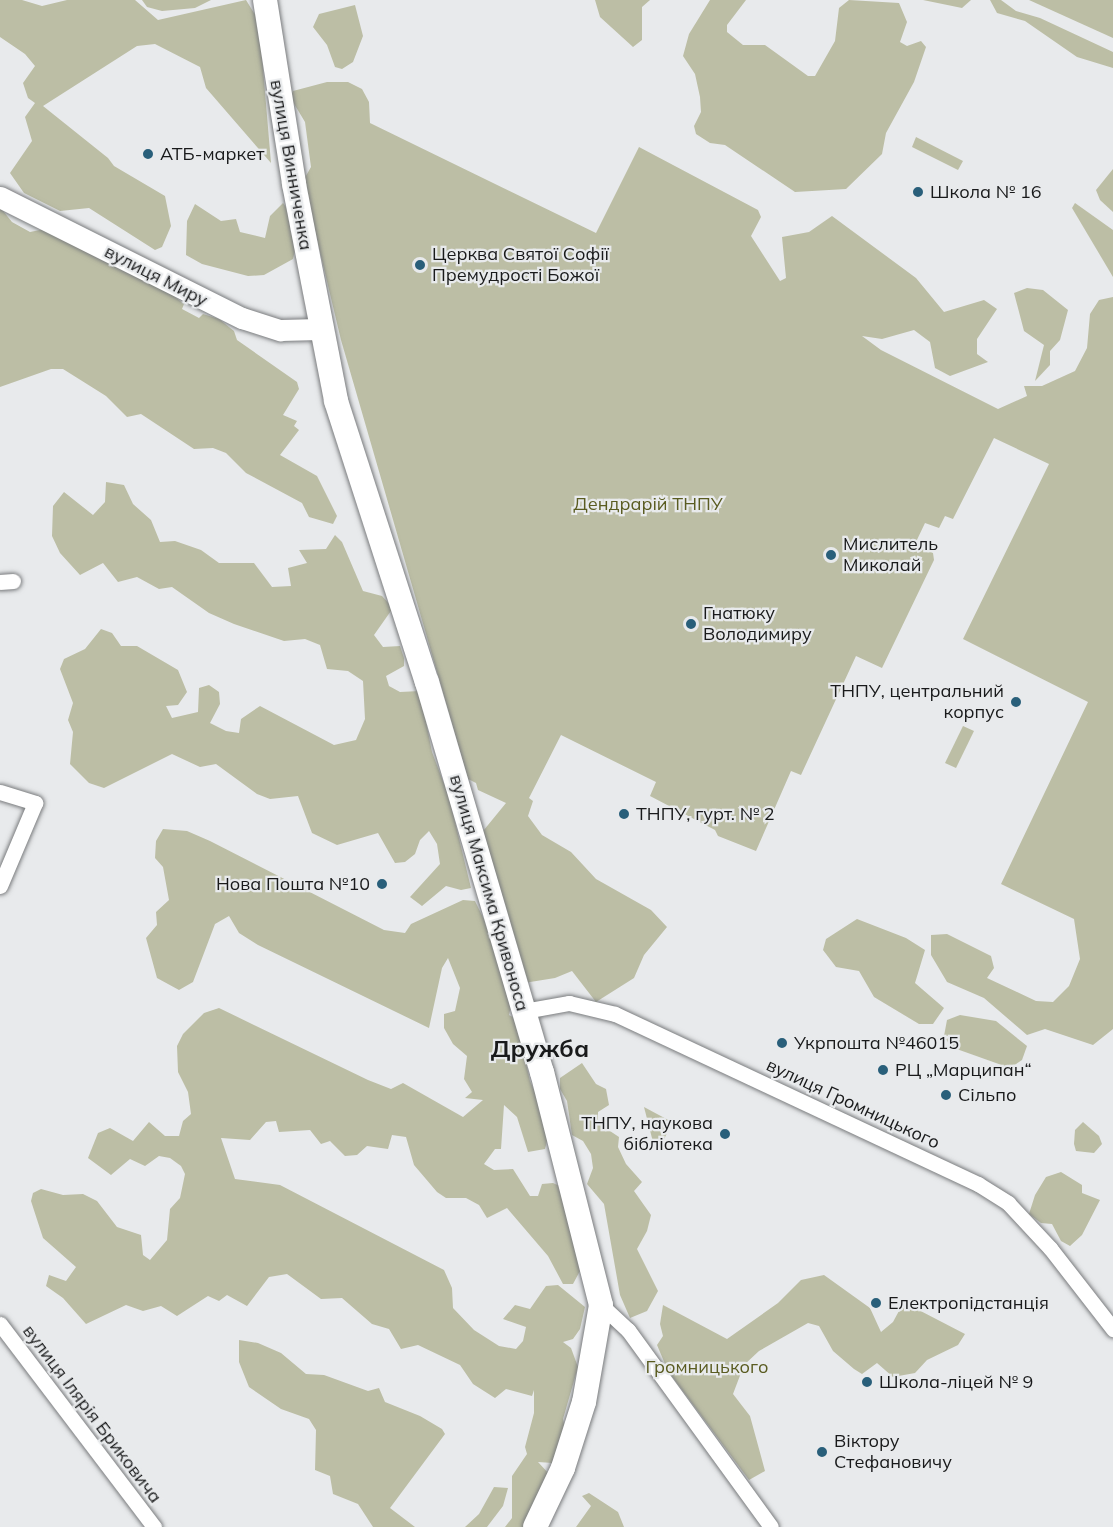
<!DOCTYPE html>
<html>
<head>
<meta charset="utf-8">
<style>
	body { margin:0 }
	#map { position:relative; width:1113px; height:1527px; overflow:hidden; background:#e8eaec; font-family:Mulish,sans-serif }
	div>[style] { position:absolute }
	[style*='--x'] { left:calc(var(--x)*1px); top:calc(var(--y)*1px); width:calc(var(--w)*1px); rotate:calc(var(--a)*1deg) }
	.green>* { inset:0; background:#bcbea5 }
	.roads { filter:drop-shadow(0 0 2px #7a7c7e) drop-shadow(0 0 2px #7a7c7e) }
	.minor>* { height:15px; margin:-7.5px; padding:0 7.5px; transform-origin:7.5px; border-radius:7.5px; background:#fff }
	.secondary>* { height:21px; margin:-10.5px; padding:0 10.5px; transform-origin:10.5px; border-radius:10.5px; background:#fff }
	.primary>* { height:24px; margin:-12px; padding:0 12px; transform-origin:12px; border-radius:12px; background:#fff }
	.dots>* { width:16px; height:16px; translate:-50% -50%; box-sizing:border-box; border:3px solid #e8eaec; border-radius:50% }
	span { translate:-50% -50%; white-space:nowrap; text-align:center; line-height:1.15; -webkit-text-stroke:4.5px #e8eaec; paint-order:stroke }
	.poi-label { font-size:18px; color:#191a1b }
	.left { translate:0 -50%; text-align:left }
	.right { translate:-100% -50%; text-align:right }
	.street-label { font-size:18px; color:#191a1b }
	.park-label { font-size:18px; color:#5a5c21 }
	.district-label { font-size:24px; color:#191a1b; font-weight:700 }
</style>
</head>
<body>
<div id="map">
	<div class="green">
		<div style="clip-path:polygon(0 0,22px 0,42px 6px,67px 0,135px 0,158px 20px,246px 0,259px 21px,271px 163px,206px 88px,200px 67px,155px 44px,137px 46px,43px 106px,108px 158px,114px 166px,165px 196px,171px 226px,162px 247px,155px 250px,89px 208px,60px 211px,24px 193px,10px 173px,32px 141px,25px 117px,35px 103px,28px 98px,23px 83px,35px 66px,25px 54px,0 37px)"></div>
		<div style="clip-path:polygon(142px 0,211px 0,195px 8px,162px 11px,147px 7px)"></div>
		<div style="clip-path:polygon(595px 0,650px 0,642px 7px,642px 40px,633px 47px,600px 17px)"></div>
		<div style="clip-path:polygon(710px 0,746px 0,727px 25px,727px 32px,743px 45px,765px 45px,808px 76px,815px 76px,835px 41px,839px 8px,849px 0,899px 3px,907px 22px,900px 42px,907px 46px,921px 41px,926px 47px,914px 82px,886px 133px,882px 154px,846px 189px,795px 192px,725px 145px,710px 143px,696px 134px,694px 126px,701px 112px,700px 97px,695px 74px,683px 56px,689px 34px)"></div>
		<div style="clip-path:polygon(923px 0,971px 0,962px 8px)"></div>
		<div style="clip-path:polygon(990px 0,1001px 0,1016px 11px,1040px 18px,1113px 52px,1113px 68px,1077px 57px,1025px 21px,997px 13px)"></div>
		<div style="clip-path:polygon(1029px 0,1113px 0,1113px 38px)"></div>
		<div style="clip-path:polygon(355px 5px,363px 36px,353px 62px,342px 69px,335px 67px,327px 45px,313px 27px,319px 14px)"></div>
		<div style="clip-path:polygon(327px 82px,348px 82px,362px 89px,369px 102px,370px 123px,596px 233px,639px 147px,758px 210px,761px 217px,751px 236px,780px 281px,786px 278px,782px 237px,809px 232px,832px 216px,916px 278px,944px 312px,984px 300px,997px 309px,977px 339px,977px 354px,988px 362px,950px 376px,935px 368px,930px 342px,914px 330px,882px 339px,862px 336px,881px 350px,998px 409px,1027px 396px,1024px 386px,1042px 386px,1075px 371px,1087px 348px,1090px 314px,1099px 300px,1113px 297px,1113px 1029px,1093px 1045px,1045px 1029px,1027px 1035px,984px 998px,947px 982px,931px 955px,931px 935px,947px 934px,991px 956px,994px 968px,987px 978px,1036px 1001px,1053px 1002px,1069px 986px,1080px 959px,1074px 919px,1001px 884px,1088px 702px,963px 639px,1049px 464px,994px 438px,953px 519px,945px 516px,939px 528px,925px 523px,915px 544px,933px 553px,934px 560px,882px 668px,856px 656px,801px 775px,791px 771px,756px 851px,718px 836px,715px 830px,650px 796px,656px 782px,561px 735px,529px 798px,533px 801px,528px 816px,542px 835px,571px 852px,596px 879px,651px 910px,667px 927px,644px 955px,634px 978px,596px 1002px,572px 971px,555px 978px,524px 983px,479px 836px,506px 803px,478px 790px,476px 783px,468px 779px,341px 340px,303px 181px,311px 167px,305px 122px,290px 97px,293px 91px)"></div>
		<div style="clip-path:polygon(916px 137px,963px 161px,958px 170px,912px 147px)"></div>
		<div style="clip-path:polygon(1113px 169px,1113px 212px,1100px 200px,1096px 190px)"></div>
		<div style="clip-path:polygon(283px 203px,290px 213px,290px 230px,296px 246px,293px 259px,264px 275px,248px 276px,202px 264px,186px 255px,187px 221px,195px 204px,221px 221px,236px 219px,240px 232px,265px 238px,270px 216px)"></div>
		<div style="clip-path:polygon(1075px 203px,1113px 230px,1113px 277px,1072px 208px)"></div>
		<div style="clip-path:polygon(0 207px,12px 222px,30px 232px,55px 227px,155px 281px,184px 304px,182px 309px,199px 318px,203px 314px,219px 319px,234px 331px,237px 340px,297px 382px,299px 389px,283px 415px,297px 421px,294px 426px,299px 430px,280px 455px,317px 476px,337px 516px,333px 524px,309px 517px,302px 503px,246px 473px,226px 453px,213px 448px,194px 449px,141px 414px,127px 417px,106px 396px,63px 369px,51px 369px,0 387px)"></div>
		<div style="clip-path:polygon(1027px 288px,1043px 290px,1068px 310px,1060px 340px,1050px 351px,1050px 365px,1035px 381px,1044px 345px,1024px 331px,1014px 293px)"></div>
		<div style="clip-path:polygon(106px 482px,124px 485px,133px 504px,151px 520px,160px 542px,175px 541px,201px 550px,219px 563px,254px 563px,272px 587px,291px 586px,288px 568px,307px 563px,299px 550px,326px 549px,335px 535px,342px 542px,363px 591px,382px 596px,393px 608px,374px 635px,383px 647px,400px 646px,404px 658px,404px 666px,386px 676px,389px 686px,400px 692px,420px 691px,432px 752px,449px 797px,471px 888px,461px 890px,446px 886px,422px 906px,410px 897px,440px 864px,437px 844px,429px 831px,420px 840px,415px 854px,405px 862px,395px 863px,378px 833px,337px 845px,312px 833px,298px 796px,270px 799px,257px 794px,216px 764px,200px 767px,172px 754px,104px 788px,89px 783px,70px 764px,73px 732px,68px 720px,73px 703px,60px 669px,64px 659px,85px 649px,101px 629px,112px 633px,121px 646px,137px 646px,178px 670px,187px 692px,178px 705px,166px 706px,172px 718px,198px 712px,199px 688px,209px 685px,219px 692px,220px 704px,210px 723px,226px 731px,239px 733px,241px 719px,260px 706px,334px 745px,356px 740px,365px 719px,363px 681px,348px 671px,327px 669px,320px 645px,305px 639px,284px 641px,234px 624px,209px 613px,172px 587px,159px 589px,137px 577px,118px 582px,103px 563px,80px 575px,60px 553px,52px 536px,53px 506px,64px 492px,93px 515px,105px 502px)"></div>
		<div style="clip-path:polygon(963px 726px,974px 731px,956px 768px,945px 763px)"></div>
		<div style="clip-path:polygon(163px 829px,187px 831px,210px 841px,384px 930px,405px 933px,411px 924px,463px 900px,475px 901px,495px 942px,511px 1006px,509px 1015px,516px 1019px,530px 1081px,543px 1110px,548px 1137px,545px 1149px,528px 1152px,517px 1117px,504px 1105px,501px 1149px,495px 1149px,484px 1164px,494px 1170px,513px 1169px,530px 1196px,538px 1196px,542px 1184px,553px 1183px,564px 1188px,581px 1269px,573px 1284px,563px 1284px,548px 1256px,507px 1208px,487px 1218px,479px 1205px,466px 1198px,446px 1198px,437px 1192px,414px 1165px,406px 1137px,392px 1135px,388px 1149px,367px 1146px,357px 1155px,345px 1156px,330px 1141px,321px 1144px,310px 1130px,279px 1132px,276px 1121px,266px 1122px,250px 1140px,221px 1138px,235px 1179px,280px 1185px,444px 1270px,452px 1288px,453px 1308px,474px 1330px,499px 1346px,516px 1349px,523px 1341px,526px 1327px,503px 1319px,515px 1305px,530px 1309px,546px 1286px,558px 1285px,585px 1307px,580px 1329px,573px 1339px,563px 1342px,571px 1348px,578px 1367px,563px 1419px,566px 1433px,553px 1463px,538px 1462px,550px 1475px,527px 1527px,505px 1527px,512px 1518px,512px 1476px,527px 1454px,525px 1447px,534px 1413px,534px 1390px,532px 1396px,506px 1389px,495px 1398px,473px 1384px,460px 1365px,418px 1345px,401px 1349px,389px 1329px,372px 1324px,342px 1298px,321px 1299px,287px 1274px,269px 1277px,247px 1306px,227px 1295px,219px 1301px,208px 1296px,177px 1316px,161px 1306px,143px 1311px,126px 1305px,86px 1324px,63px 1298px,46px 1286px,49px 1275px,66px 1281px,76px 1267px,43px 1238px,31px 1201px,33px 1193px,41px 1189px,63px 1195px,83px 1194px,97px 1201px,117px 1227px,141px 1235px,143px 1255px,150px 1260px,167px 1240px,170px 1209px,180px 1198px,185px 1174px,181px 1166px,170px 1158px,159px 1156px,145px 1166px,130px 1159px,111px 1175px,88px 1158px,98px 1133px,110px 1128px,133px 1141px,149px 1122px,165px 1136px,179px 1136px,183px 1121px,191px 1114px,188px 1092px,178px 1072px,177px 1046px,183px 1034px,204px 1013px,219px 1008px,368px 1080px,391px 1089px,403px 1083px,463px 1117px,483px 1100px,465px 1098px,472px 1092px,464px 1079px,467px 1056px,453px 1044px,444px 1028px,444px 1014px,455px 1011px,460px 988px,448px 958px,442px 968px,429px 1028px,258px 945px,239px 933px,229px 916px,215px 924px,193px 982px,179px 990px,157px 978px,146px 938px,157px 925px,156px 912px,169px 900px,163px 867px,155px 858px,156px 841px)"></div>
		<div style="clip-path:polygon(857px 919px,906px 938px,925px 950px,915px 983px,944px 1008px,933px 1024px,919px 1024px,874px 997px,859px 971px,836px 967px,823px 950px,826px 939px)"></div>
		<div style="clip-path:polygon(960px 1015px,996px 1021px,1027px 1046px,1022px 1060px,1010px 1068px,951px 1047px,944px 1036px,947px 1020px)"></div>
		<div style="clip-path:polygon(582px 1063px,596px 1084px,606px 1089px,609px 1105px,598px 1112px,598px 1123px,619px 1137px,618px 1147px,626px 1164px,642px 1182px,634px 1191px,651px 1215px,647px 1231px,637px 1249px,658px 1291px,647px 1311px,630px 1318px,620px 1295px,604px 1204px,587px 1184px,593px 1168px,591px 1154px,583px 1141px,572px 1135px,567px 1101px,560px 1089px,560px 1078px)"></div>
		<div style="clip-path:polygon(644px 1107px,672px 1122px,661px 1146px,653px 1142px)"></div>
		<div style="clip-path:polygon(1083px 1122px,1099px 1136px,1102px 1144px,1094px 1153px,1076px 1151px,1074px 1144px,1075px 1130px)"></div>
		<div style="clip-path:polygon(1061px 1172px,1082px 1185px,1082px 1193px,1100px 1200px,1082px 1235px,1070px 1246px,1061px 1241px,1052px 1224px,1041px 1223px,1029px 1214px,1035px 1195px,1046px 1177px)"></div>
		<div style="clip-path:polygon(824px 1275px,870px 1308px,881px 1332px,893px 1322px,900px 1309px,911px 1306px,965px 1334px,958px 1345px,927px 1360px,915px 1373px,893px 1377px,877px 1363px,862px 1374px,854px 1369px,833px 1351px,819px 1326px,808px 1323px,759px 1351px,744px 1365px,733px 1394px,750px 1416px,765px 1471px,749px 1480px,668px 1371px,657px 1345px,663px 1336px,660px 1324px,663px 1305px,727px 1339px,778px 1303px,801px 1280px)"></div>
		<div style="clip-path:polygon(239px 1340px,258px 1343px,281px 1353px,306px 1374px,324px 1375px,368px 1391px,379px 1388px,385px 1402px,420px 1416px,442px 1429px,445px 1434px,390px 1508px,415px 1527px,373px 1527px,358px 1504px,333px 1494px,330px 1476px,315px 1470px,316px 1430px,309px 1419px,281px 1409px,249px 1387px,239px 1362px)"></div>
		<div style="clip-path:polygon(494px 1487px,508px 1488px,503px 1506px,487px 1527px,465px 1527px,479px 1514px)"></div>
		<div style="clip-path:polygon(589px 1493px,618px 1512px,624px 1527px,576px 1527px,591px 1506px,582px 1496px)"></div>
	</div>
	<div class="roads">
		<div class="minor">
			<div style="--x:0;--y:582;--w:13;--a:-4"></div>
			<div style="--x:0;--y:792;--w:37;--a:17"></div>
			<div style="--x:35;--y:803;--w:90;--a:112.9"></div>
			<div style="--x:524;--y:1011;--w:46;--a:-10.1"></div>
			<div style="--x:569;--y:1003;--w:47;--a:13.4"></div>
			<div style="--x:615;--y:1014;--w:401;--a:25.1"></div>
			<div style="--x:978;--y:1184;--w:36;--a:32"></div>
			<div style="--x:1008;--y:1203;--w:62;--a:47"></div>
			<div style="--x:1050;--y:1248;--w:103;--a:52.1"></div>
			<div style="--x:601;--y:1305;--w:37;--a:43"></div>
			<div style="--x:628;--y:1330;--w:243;--a:54"></div>
			<div style="--x:0;--y:1324;--w:255;--a:52.8"></div>
		</div>
		<div class="secondary">
			<div style="--x:0;--y:197;--w:271;--a:26.6"></div>
			<div style="--x:242;--y:318;--w:40;--a:18"></div>
			<div style="--x:280;--y:330;--w:40;--a:-1.4"></div>
		</div>
		<div class="primary">
			<div style="--x:265;--y:0;--w:186;--a:81"></div>
			<div style="--x:294;--y:184;--w:221;--a:79"></div>
			<div style="--x:336;--y:401;--w:295;--a:72.1"></div>
			<div style="--x:427;--y:682;--w:407;--a:73.6"></div>
			<div style="--x:542;--y:1072;--w:240;--a:75.8"></div>
			<div style="--x:601;--y:1305;--w:98;--a:99.9"></div>
			<div style="--x:584;--y:1402;--w:69;--a:107.7"></div>
			<div style="--x:563;--y:1468;--w:65;--a:115.4"></div>
		</div>
	</div>
	<div class="dots">
		<div style="left:148px;top:154px;background:#295f7a"></div>
		<div style="left:918px;top:192px;background:#295f7a"></div>
		<div style="left:420px;top:265px;background:#295f7a"></div>
		<div style="left:831px;top:555px;background:#295f7a"></div>
		<div style="left:691px;top:624px;background:#295f7a"></div>
		<div style="left:1016px;top:702px;background:#295f7a"></div>
		<div style="left:624px;top:814px;background:#295f7a"></div>
		<div style="left:382px;top:884px;background:#295f7a"></div>
		<div style="left:782px;top:1043px;background:#295f7a"></div>
		<div style="left:883px;top:1070px;background:#295f7a"></div>
		<div style="left:946px;top:1095px;background:#295f7a"></div>
		<div style="left:725px;top:1134px;background:#295f7a"></div>
		<div style="left:876px;top:1303px;background:#295f7a"></div>
		<div style="left:867px;top:1382px;background:#295f7a"></div>
		<div style="left:822px;top:1452px;background:#295f7a"></div>
	</div>
	<div class="poi-label">
		<span class="left" style="left:160px;top:154px">АТБ-маркет</span>
		<span class="left" style="left:930px;top:192px">Школа № 16</span>
		<span class="left" style="left:432px;top:265px">Церква Святої Софії<br>Премудрості Божої</span>
		<span class="left" style="left:843px;top:555px">Мислитель<br>Миколай</span>
		<span class="left" style="left:703px;top:624px">Гнатюку<br>Володимиру</span>
		<span class="right" style="left:1004px;top:702px">ТНПУ, центральний<br>корпус</span>
		<span class="left" style="left:636px;top:814px">ТНПУ, гурт. № 2</span>
		<span class="right" style="left:370px;top:884px">Нова Пошта №10</span>
		<span class="left" style="left:794px;top:1043px">Укрпошта №46015</span>
		<span class="left" style="left:895px;top:1070px">РЦ „Марципан“</span>
		<span class="left" style="left:958px;top:1095px">Сільпо</span>
		<span class="right" style="left:713px;top:1134px">ТНПУ, наукова<br>бібліотека</span>
		<span class="left" style="left:888px;top:1303px">Електропідстанція</span>
		<span class="left" style="left:879px;top:1382px">Школа-ліцей № 9</span>
		<span class="left" style="left:834px;top:1452px">Віктору<br>Стефановичу</span>
	</div>
	<div class="street-label">
		<span style="left:291px;top:165px;rotate:80deg">вулиця Винниченка</span>
		<span style="left:156px;top:276px;rotate:27deg">вулиця Миру</span>
		<span style="left:489px;top:893px;rotate:74deg">вулиця Максима Кривоноса</span>
		<span style="left:853px;top:1104px;rotate:25deg">вулиця Громницького</span>
		<span style="left:92px;top:1414px;rotate:53deg">вулиця Ілярія Бриковича</span>
	</div>
	<div class="park-label">
		<span style="left:648px;top:504px">Дендрарій ТНПУ</span>
		<span style="left:707px;top:1367px">Громницького</span>
	</div>
	<div class="district-label">
		<span style="left:540px;top:1049px">Дружба</span>
	</div>
</div>
</body>
</html>
